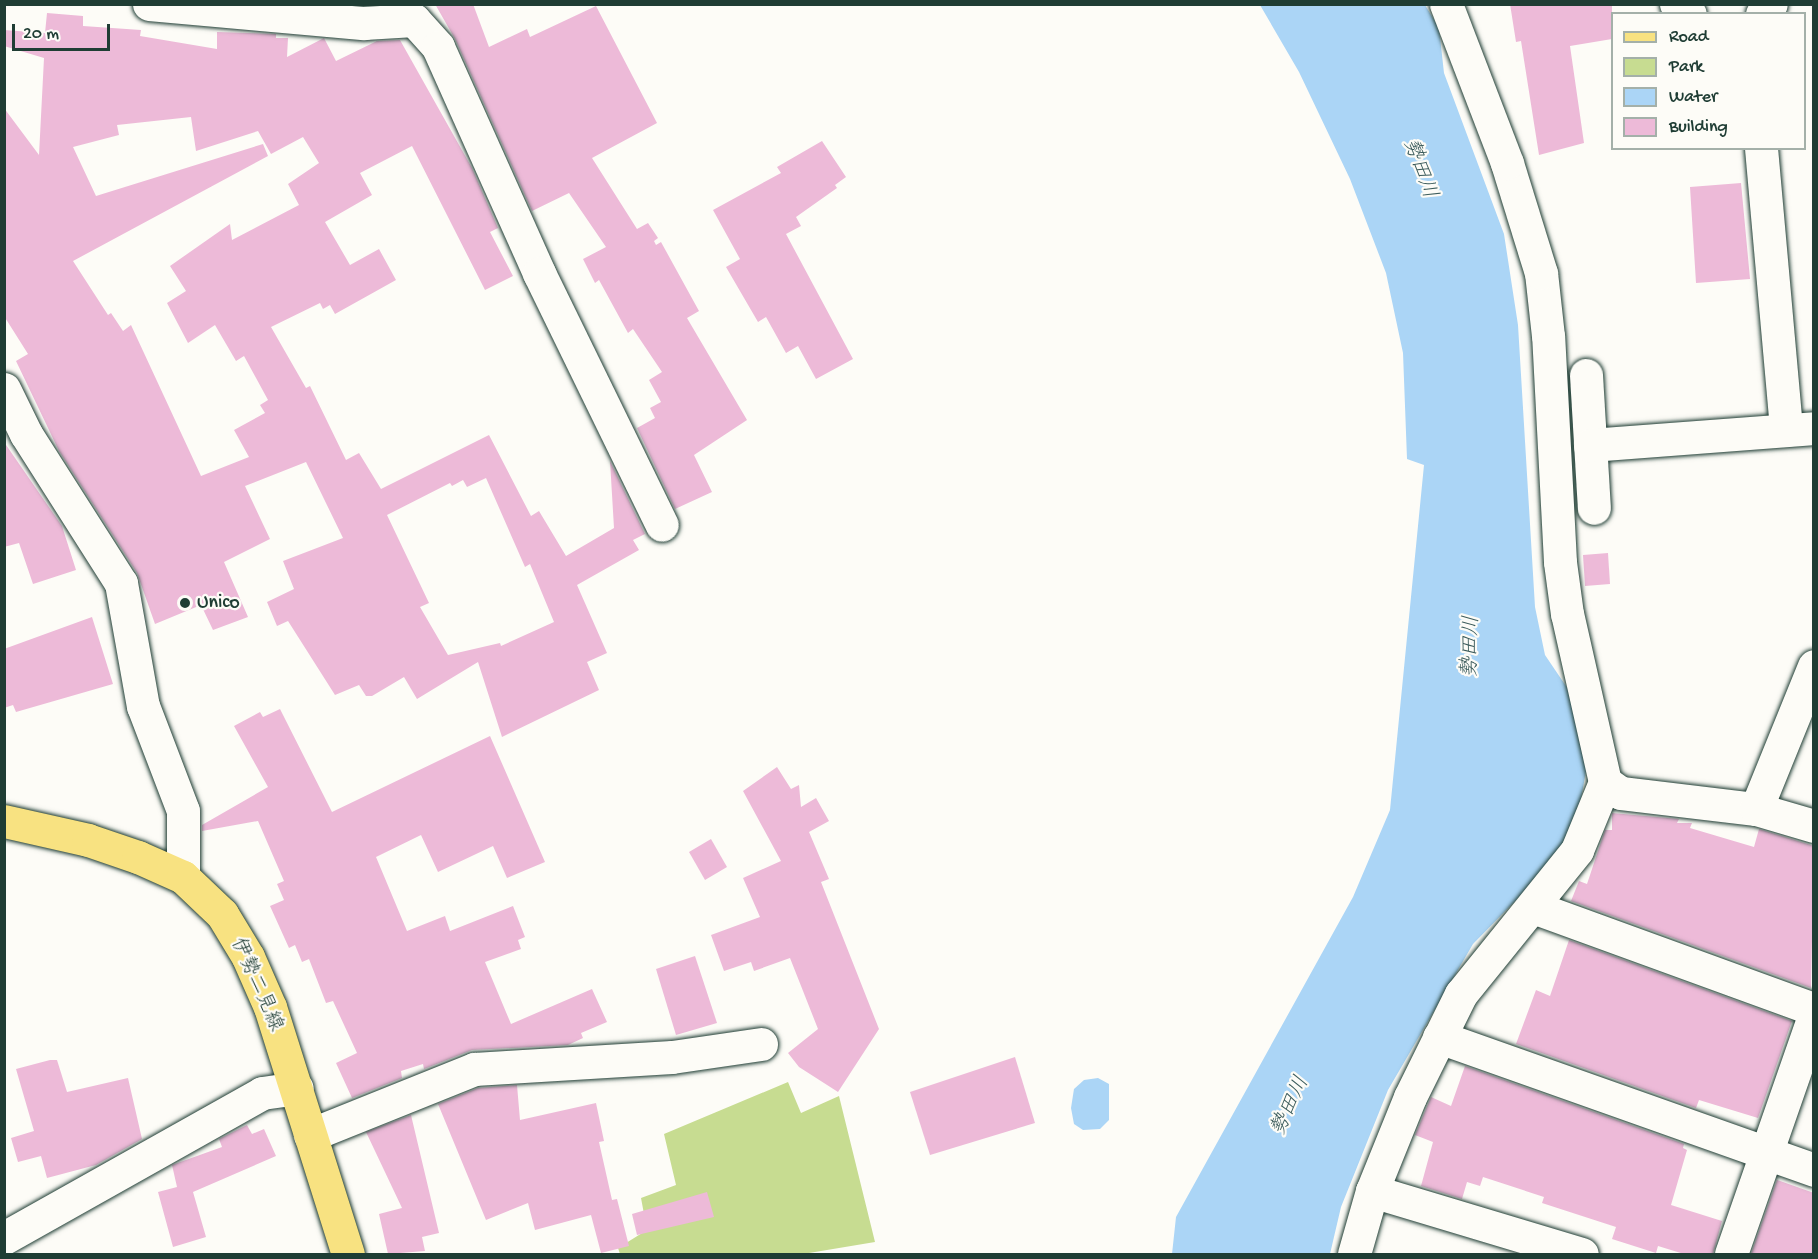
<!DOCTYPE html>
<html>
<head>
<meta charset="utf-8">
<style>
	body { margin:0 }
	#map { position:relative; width:1818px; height:1259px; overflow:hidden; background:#fdfcf7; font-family:"Gochi Hand","Klee One",sans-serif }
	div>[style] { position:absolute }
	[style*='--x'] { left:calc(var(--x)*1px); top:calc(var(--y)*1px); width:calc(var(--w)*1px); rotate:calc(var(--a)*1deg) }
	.green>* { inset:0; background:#c7dc91 }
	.water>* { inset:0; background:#abd5f6 }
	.building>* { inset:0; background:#edbad8 }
	.roads { filter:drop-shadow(0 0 2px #1f3d34) drop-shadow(0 0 2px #1f3d34) }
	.minor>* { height:33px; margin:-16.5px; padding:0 16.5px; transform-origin:16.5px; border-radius:16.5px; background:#fdfcf7 }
	.major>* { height:33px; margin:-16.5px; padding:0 16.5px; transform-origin:16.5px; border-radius:16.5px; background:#f8e281 }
	.dots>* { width:16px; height:16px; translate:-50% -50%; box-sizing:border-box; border:3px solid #fdfcf7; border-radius:50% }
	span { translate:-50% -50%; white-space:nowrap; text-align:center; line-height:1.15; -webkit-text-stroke:4.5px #fdfcf7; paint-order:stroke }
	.poi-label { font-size:20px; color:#1f3d34 }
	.left { translate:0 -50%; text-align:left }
	.street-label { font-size:20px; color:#1f3d34 }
	.water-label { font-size:21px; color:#3b5b5b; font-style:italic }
	.frame { position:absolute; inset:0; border:6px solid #1f3d34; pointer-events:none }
	.legend { position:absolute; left:1611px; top:12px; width:195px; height:138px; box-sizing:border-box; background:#fdfcf7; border:2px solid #a4b0a9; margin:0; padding:8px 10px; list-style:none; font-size:18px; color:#1f3d34 }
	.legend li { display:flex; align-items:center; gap:12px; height:30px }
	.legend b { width:30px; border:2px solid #a4b0a9 }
	.scale { position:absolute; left:12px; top:24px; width:98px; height:27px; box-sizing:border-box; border:3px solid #1f3d34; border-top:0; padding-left:8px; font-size:18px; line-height:21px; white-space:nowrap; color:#1f3d34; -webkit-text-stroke:4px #fdfcf7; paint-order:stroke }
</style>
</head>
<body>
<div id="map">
	<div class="green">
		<div style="clip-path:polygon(788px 1082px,801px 1113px,839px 1096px,875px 1242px,803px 1254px,620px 1254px,618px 1248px,647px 1230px,641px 1198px,676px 1185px,664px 1134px)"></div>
	</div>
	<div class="water">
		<div style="clip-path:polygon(1260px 5px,1425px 5px,1439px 28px,1444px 73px,1504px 234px,1518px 325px,1535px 607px,1545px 655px,1570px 692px,1586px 771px,1581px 799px,1562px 845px,1518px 898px,1473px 944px,1388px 1090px,1341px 1207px,1330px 1254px,1172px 1254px,1176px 1217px,1353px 897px,1390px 810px,1424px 465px,1407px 459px,1403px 353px,1386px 273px,1350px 179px,1299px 72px)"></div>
		<div style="clip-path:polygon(1098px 1078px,1109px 1084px,1109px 1120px,1100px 1129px,1083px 1130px,1074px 1124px,1071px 1108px,1074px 1089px,1084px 1080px)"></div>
	</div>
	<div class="building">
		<div style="clip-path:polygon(435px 4px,473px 4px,489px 47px,527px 29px,530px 37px,596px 6px,657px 123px,592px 158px,637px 229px,648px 223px,658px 238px,654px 241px,656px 245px,661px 242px,699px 311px,687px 318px,747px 420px,694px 455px,712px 492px,675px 509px,637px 428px,655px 418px,650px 408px,661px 402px,649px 380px,662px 372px,633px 329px,628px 333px,599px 280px,595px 283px,583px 259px,606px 247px,569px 193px,532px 211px,455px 39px)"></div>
		<div style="clip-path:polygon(1510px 4px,1612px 4px,1612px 39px,1570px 46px,1584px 143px,1539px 155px,1521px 41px,1516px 42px)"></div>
		<div style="clip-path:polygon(evenodd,47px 13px,83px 16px,83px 26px,141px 30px,140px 36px,217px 49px,217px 32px,276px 34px,276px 38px,288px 38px,287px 57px,324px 38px,336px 61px,377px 41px,400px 40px,472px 168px,498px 228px,490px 232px,513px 276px,485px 290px,412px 146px,360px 173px,372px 195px,325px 222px,350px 265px,379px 249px,396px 280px,335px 314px,330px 305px,323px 309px,320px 303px,271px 327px,306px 388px,310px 386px,346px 460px,359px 453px,381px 489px,489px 435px,531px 516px,539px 511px,566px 556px,614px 528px,610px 461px,645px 534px,633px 540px,639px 550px,577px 585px,607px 653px,587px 662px,599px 690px,502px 737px,478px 662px,417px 699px,404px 677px,372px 696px,366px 696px,359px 685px,335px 695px,288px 621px,277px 626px,267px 602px,294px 589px,283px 561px,343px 538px,306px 462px,245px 486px,270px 539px,224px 562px,248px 617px,213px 630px,201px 605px,155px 624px,137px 573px,59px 451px,16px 361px,28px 354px,4px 316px,4px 108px,39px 155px,44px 58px,4px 46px,4px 30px,45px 33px,47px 13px,191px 117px,196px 151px,258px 131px,271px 154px,303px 137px,319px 163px,288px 184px,299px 205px,232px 240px,230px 224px,170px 266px,186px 291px,167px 303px,188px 343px,215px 325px,236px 361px,244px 356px,268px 400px,260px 405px,265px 413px,234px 430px,249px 457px,201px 476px,131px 325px,123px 331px,111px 313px,108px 315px,73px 261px,268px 156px,263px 144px,96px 196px,73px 147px,119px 135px,117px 125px,191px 117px,47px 13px,486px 478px,525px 567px,530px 564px,554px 622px,501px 646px,500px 643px,448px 655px,420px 607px,429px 603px,387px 515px,450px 483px,452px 486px,463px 480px,467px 487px,486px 478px)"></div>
		<div style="clip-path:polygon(822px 141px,846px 177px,835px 185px,837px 188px,796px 217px,801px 226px,786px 234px,853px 359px,816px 379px,798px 346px,786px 353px,766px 317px,758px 322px,726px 267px,740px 259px,713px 210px,781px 173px,777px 167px)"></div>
		<div style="clip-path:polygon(1741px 183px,1750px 279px,1696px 283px,1690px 187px)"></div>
		<div style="clip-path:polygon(4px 442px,62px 526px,76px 570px,33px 584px,19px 543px,4px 547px)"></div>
		<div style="clip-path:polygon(1608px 553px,1610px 584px,1585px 586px,1583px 555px)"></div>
		<div style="clip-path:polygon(92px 617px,113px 684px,16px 712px,13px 705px,4px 708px,4px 649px)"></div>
		<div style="clip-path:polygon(280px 709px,332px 812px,490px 736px,545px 862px,507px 878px,493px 846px,438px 872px,421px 835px,376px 857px,407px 931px,445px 916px,450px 931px,513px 906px,525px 937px,518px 940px,521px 949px,485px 962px,511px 1024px,592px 989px,607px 1022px,581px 1033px,583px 1038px,568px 1045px,472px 1050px,424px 1069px,423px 1064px,401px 1071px,402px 1078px,352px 1098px,336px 1063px,357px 1053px,333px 1001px,326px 1003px,309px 959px,302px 962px,295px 945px,289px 948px,270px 906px,284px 900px,277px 884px,284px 881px,258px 821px,202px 831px,202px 825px,268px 787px,234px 726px,260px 712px,263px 717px)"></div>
		<div style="clip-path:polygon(777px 767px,791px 789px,799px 785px,801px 807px,816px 798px,829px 821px,809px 832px,829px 879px,821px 882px,879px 1029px,838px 1092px,799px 1067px,788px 1053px,818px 1029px,790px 958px,754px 971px,751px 962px,724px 971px,711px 935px,760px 917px,743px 878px,781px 861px,743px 791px)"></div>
		<div style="clip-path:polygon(1612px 813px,1679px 819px,1677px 823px,1692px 823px,1690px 828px,1754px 847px,1759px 829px,1814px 846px,1811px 988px,1571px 901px,1579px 881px,1587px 884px,1605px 830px,1612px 830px)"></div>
		<div style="clip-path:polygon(711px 839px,727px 867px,705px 880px,689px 852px)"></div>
		<div style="clip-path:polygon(1569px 940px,1792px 1021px,1758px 1118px,1699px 1100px,1696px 1108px,1516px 1044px,1536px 990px,1550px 996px)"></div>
		<div style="clip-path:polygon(695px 956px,717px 1023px,676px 1035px,656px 969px)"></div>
		<div style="clip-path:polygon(1015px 1057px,1035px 1123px,930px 1155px,910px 1092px)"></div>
		<div style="clip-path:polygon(50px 1060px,57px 1060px,67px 1092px,128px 1078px,142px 1139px,96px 1165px,47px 1178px,41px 1156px,18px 1162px,11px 1138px,34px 1131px,16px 1069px)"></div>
		<div style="clip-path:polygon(1465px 1066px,1684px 1144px,1683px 1148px,1687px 1150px,1671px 1205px,1722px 1221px,1713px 1254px,1684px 1254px,1658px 1246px,1656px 1253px,1612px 1239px,1616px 1227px,1542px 1203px,1544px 1197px,1483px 1177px,1480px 1186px,1467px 1182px,1462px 1199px,1421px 1186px,1433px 1142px,1415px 1135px,1431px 1097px,1451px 1106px)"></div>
		<div style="clip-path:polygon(517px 1085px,520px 1120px,596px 1103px,604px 1141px,599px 1142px,612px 1200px,617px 1199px,629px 1246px,601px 1253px,591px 1215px,535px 1230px,528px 1203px,486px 1220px,438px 1104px,478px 1088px)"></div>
		<div style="clip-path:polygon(411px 1115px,439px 1233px,422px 1237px,425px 1251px,388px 1254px,379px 1214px,402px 1208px,366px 1132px)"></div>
		<div style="clip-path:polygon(247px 1125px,252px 1134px,264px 1129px,276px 1156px,193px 1192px,206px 1237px,173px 1247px,158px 1192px,177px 1187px,172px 1165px,222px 1147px,219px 1139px)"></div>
		<div style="clip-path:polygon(1777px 1180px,1814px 1193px,1814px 1254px,1751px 1254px)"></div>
		<div style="clip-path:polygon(707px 1192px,714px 1217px,637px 1235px,632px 1214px)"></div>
	</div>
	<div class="roads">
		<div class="minor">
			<div style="--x:149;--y:4;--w:216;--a:5.1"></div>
			<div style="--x:364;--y:23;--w:50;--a:-3.4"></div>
			<div style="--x:414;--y:20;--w:36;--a:48"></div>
			<div style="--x:438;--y:47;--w:248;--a:65.9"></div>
			<div style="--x:539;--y:273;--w:280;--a:64"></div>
			<div style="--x:1676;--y:4;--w:17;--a:36"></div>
			<div style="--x:1762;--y:14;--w:13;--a:-48"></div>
			<div style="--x:1761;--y:148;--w:283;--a:84.9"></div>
			<div style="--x:1586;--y:375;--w:133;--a:86.6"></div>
			<div style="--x:4;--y:389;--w:50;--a:63.9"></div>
			<div style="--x:26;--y:434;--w:177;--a:57.5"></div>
			<div style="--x:121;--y:583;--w:125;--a:79.9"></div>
			<div style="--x:143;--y:706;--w:112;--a:69.1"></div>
			<div style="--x:183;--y:811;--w:66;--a:90"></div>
			<div style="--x:1590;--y:445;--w:225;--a:-4.3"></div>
			<div style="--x:1605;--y:782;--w:19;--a:35"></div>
			<div style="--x:1621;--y:793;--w:136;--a:6.8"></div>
			<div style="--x:1756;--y:809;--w:154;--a:-67.9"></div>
			<div style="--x:1756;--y:809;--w:60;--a:16.3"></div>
			<div style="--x:1533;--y:907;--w:299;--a:20"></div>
			<div style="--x:1439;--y:1037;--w:398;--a:19.5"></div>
			<div style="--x:310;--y:1135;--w:177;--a:-21.9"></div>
			<div style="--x:474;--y:1069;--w:198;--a:-3.5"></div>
			<div style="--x:672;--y:1057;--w:90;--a:-8.3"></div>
			<div style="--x:1372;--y:1191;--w:219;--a:16.7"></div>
			<div style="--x:4;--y:1238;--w:296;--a:-29.3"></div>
			<div style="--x:262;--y:1093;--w:35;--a:-8"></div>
			<div style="--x:1354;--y:1254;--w:66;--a:-74.1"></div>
			<div style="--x:1372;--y:1191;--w:101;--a:-68"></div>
			<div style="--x:1410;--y:1097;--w:115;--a:-63.7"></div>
			<div style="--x:1461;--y:994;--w:185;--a:-51.1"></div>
			<div style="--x:1577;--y:850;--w:74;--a:-67.6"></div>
			<div style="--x:1605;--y:782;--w:172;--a:-102.7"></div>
			<div style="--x:1567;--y:614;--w:52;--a:-97.7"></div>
			<div style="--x:1560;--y:562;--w:226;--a:-93"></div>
			<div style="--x:1548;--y:336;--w:63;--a:-96.3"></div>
			<div style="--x:1541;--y:273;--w:115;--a:-107.2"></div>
			<div style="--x:1507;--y:163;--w:170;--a:-111"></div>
			<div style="--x:1731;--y:1254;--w:253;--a:-70.8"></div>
		</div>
		<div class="major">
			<div style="--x:4;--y:821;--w:86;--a:12.7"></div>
			<div style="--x:88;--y:840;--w:53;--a:18.8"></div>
			<div style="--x:138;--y:857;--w:49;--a:24"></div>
			<div style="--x:183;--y:877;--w:54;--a:43.5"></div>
			<div style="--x:222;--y:914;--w:50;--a:58.8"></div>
			<div style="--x:248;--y:957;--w:55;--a:66.3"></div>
			<div style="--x:270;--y:1007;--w:259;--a:72.5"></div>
		</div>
	</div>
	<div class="dots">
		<div style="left:185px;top:603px;background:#1f3d34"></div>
	</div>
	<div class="poi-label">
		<span class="left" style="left:197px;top:603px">Unico</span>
	</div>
	<div class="street-label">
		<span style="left:256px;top:985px;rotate:66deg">伊勢二見線</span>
	</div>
	<div class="water-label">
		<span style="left:1418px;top:169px;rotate:70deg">勢田川</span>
		<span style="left:1473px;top:647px;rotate:-88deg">勢田川</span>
		<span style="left:1292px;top:1107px;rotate:-65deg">勢田川</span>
	</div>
	<div class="frame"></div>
	<ul class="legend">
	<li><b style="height:8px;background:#f8e281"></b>Road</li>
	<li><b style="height:16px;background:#c7dc91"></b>Park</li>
	<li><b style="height:16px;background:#abd5f6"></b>Water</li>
	<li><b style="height:16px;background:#edbad8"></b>Building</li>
	</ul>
	<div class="scale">20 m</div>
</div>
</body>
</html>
